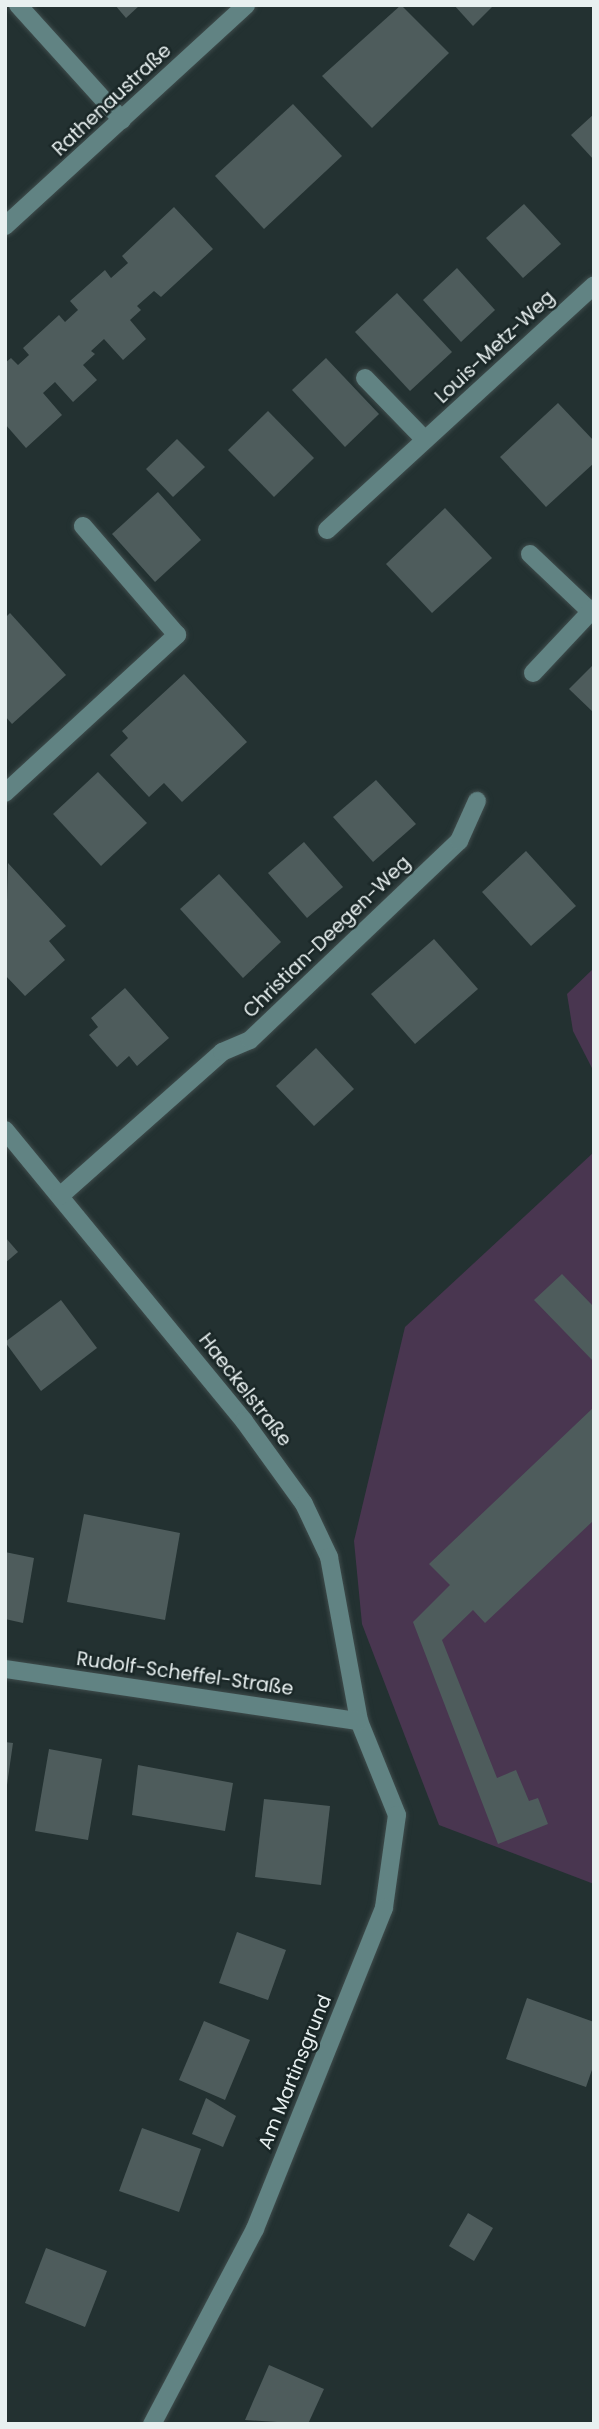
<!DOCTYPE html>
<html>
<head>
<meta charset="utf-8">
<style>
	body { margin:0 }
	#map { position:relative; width:599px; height:2429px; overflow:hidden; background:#233131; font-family:Poppins,sans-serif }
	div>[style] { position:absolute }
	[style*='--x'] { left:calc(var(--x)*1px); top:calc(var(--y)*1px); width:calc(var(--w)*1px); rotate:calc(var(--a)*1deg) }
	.green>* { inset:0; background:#493650 }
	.building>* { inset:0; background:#4e5c5c }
	.roads { filter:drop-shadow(0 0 2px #3f4c4c) drop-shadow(0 0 2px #3f4c4c) }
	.minor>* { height:18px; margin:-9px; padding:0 9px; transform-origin:9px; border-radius:9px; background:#618383 }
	span { translate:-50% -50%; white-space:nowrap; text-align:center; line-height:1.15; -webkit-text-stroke:5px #1a2727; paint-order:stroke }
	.street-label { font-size:19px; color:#e8f0f0 }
	.frame { position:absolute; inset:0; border:7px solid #e8f0f0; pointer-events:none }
</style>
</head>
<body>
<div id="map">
	<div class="green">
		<div style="clip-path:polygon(594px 968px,594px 1072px,573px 1031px,567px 994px)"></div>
		<div style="clip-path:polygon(594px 1152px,594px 1884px,439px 1825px,362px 1624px,354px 1541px,405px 1327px)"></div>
	</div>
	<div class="building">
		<div style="clip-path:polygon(115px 5px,140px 5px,126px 18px)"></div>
		<div style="clip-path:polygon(401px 5px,449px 53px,372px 128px,322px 76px)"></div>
		<div style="clip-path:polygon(454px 5px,494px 5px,473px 26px)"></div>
		<div style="clip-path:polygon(293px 104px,342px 156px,264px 229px,215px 176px)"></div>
		<div style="clip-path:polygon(594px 114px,594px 160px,571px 135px)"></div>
		<div style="clip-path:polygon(524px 204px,561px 244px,523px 278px,486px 238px)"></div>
		<div style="clip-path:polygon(174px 207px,213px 249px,161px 297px,154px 291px,137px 306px,141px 310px,130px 320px,146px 339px,123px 360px,104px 339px,91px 351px,95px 354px,83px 365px,97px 380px,73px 402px,55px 382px,43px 393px,62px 415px,26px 448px,5px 424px,5px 363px,11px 358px,18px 365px,29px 355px,23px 348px,59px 315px,65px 322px,78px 310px,70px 301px,105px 270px,111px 278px,128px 263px,122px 256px)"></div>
		<div style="clip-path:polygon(457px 268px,495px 310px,461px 342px,423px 300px)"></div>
		<div style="clip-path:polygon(397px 293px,452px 352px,410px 391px,355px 332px)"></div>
		<div style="clip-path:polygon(326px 358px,379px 414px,345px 447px,292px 390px)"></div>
		<div style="clip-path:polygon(558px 403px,594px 441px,594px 463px,546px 507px,500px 457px)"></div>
		<div style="clip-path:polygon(268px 411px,314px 458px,274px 497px,228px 450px)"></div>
		<div style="clip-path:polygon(177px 439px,205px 467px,173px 497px,146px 469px)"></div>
		<div style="clip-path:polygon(158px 492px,201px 540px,155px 582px,112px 534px)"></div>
		<div style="clip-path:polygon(445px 508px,492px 558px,432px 613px,386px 564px)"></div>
		<div style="clip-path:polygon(10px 613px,66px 675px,12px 724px,5px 716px,5px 618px)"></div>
		<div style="clip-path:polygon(594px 664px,594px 713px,569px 689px)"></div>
		<div style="clip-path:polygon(184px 674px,247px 742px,182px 802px,164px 783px,149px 797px,110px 755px,128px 738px,122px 731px)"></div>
		<div style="clip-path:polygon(98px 772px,147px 823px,101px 866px,53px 814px)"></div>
		<div style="clip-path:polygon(376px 780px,416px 824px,373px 862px,333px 817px)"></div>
		<div style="clip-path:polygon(304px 842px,343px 887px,307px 918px,268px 873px)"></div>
		<div style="clip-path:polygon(526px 851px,576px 906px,531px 946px,482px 892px)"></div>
		<div style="clip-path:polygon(8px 863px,66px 926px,49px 941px,65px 960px,25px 996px,5px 975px)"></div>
		<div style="clip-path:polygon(219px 874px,281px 942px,243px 978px,180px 909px)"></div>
		<div style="clip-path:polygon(434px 939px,478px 989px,415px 1044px,371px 994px)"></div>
		<div style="clip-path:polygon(125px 988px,169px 1038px,137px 1066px,129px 1056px,117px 1067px,89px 1035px,98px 1027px,91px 1018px)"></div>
		<div style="clip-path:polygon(316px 1048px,354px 1089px,314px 1126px,276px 1086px)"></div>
		<div style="clip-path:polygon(5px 1237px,18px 1252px,5px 1263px)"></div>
		<div style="clip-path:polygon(562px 1274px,594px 1307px,594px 1362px,534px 1300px)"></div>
		<div style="clip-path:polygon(61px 1300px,97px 1348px,41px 1391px,5px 1342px)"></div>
		<div style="clip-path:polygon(594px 1407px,594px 1520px,485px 1623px,473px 1610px,442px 1640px,497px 1778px,516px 1770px,529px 1801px,538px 1798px,548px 1824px,498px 1844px,413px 1622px,450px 1585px,429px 1564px)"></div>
		<div style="clip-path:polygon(84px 1514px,180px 1533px,165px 1620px,67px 1602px)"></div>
		<div style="clip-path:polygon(5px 1552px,34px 1558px,23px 1623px,5px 1619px)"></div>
		<div style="clip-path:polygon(5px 1742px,13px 1743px,7px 1785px,5px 1785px)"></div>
		<div style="clip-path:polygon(49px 1749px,102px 1759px,88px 1840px,35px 1831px)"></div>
		<div style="clip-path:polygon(138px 1765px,233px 1783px,225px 1831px,132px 1815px)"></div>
		<div style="clip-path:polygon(264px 1799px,330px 1806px,321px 1885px,255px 1877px)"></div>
		<div style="clip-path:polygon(237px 1932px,286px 1950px,268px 2000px,219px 1983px)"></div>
		<div style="clip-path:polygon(527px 1998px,594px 2022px,594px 2064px,586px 2087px,506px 2059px)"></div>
		<div style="clip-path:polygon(204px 2021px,250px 2040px,225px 2100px,179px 2080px)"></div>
		<div style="clip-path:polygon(206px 2098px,236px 2116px,223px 2147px,192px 2134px)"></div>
		<div style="clip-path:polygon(142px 2128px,201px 2149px,179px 2212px,119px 2191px)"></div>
		<div style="clip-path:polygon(468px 2213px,493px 2228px,474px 2261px,449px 2246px)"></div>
		<div style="clip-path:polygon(46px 2248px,107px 2271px,85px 2327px,25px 2303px)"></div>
		<div style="clip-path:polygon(269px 2365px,324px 2389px,308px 2424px,245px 2420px)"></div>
	</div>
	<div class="roads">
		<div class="minor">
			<div style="--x:18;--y:5;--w:155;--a:47.9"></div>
			<div style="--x:5;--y:226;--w:327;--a:-42.5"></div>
			<div style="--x:365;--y:378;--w:86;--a:45.9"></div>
			<div style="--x:327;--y:530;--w:362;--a:-42.5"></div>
			<div style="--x:530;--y:554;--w:83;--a:43.5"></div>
			<div style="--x:533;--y:673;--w:89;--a:-46.8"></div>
			<div style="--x:5;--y:793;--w:234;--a:-42.6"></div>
			<div style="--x:177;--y:635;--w:144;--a:-130.8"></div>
			<div style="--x:5;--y:1130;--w:377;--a:50.6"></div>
			<div style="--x:244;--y:1421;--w:102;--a:54.1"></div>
			<div style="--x:304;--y:1504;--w:59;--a:64.7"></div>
			<div style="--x:329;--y:1557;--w:167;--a:79.6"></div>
			<div style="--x:359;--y:1721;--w:101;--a:68"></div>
			<div style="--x:397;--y:1815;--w:94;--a:98"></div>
			<div style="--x:384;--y:1908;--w:346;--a:111.9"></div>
			<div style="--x:255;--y:2229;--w:221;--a:117.8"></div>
			<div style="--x:60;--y:1196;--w:217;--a:-41.6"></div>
			<div style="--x:222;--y:1052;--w:30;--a:-23"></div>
			<div style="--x:250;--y:1040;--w:289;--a:-43.6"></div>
			<div style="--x:459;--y:841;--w:44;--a:-65.8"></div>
			<div style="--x:5;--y:1669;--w:358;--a:8.4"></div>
		</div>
	</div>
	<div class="street-label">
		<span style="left:112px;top:100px;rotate:-43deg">Rathenaustraße</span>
		<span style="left:495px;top:347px;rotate:-43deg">Louis-Metz-Weg</span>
		<span style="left:327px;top:937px;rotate:-44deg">Christian-Deegen-Weg</span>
		<span style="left:245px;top:1390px;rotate:52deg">Haeckelstraße</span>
		<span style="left:185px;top:1674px;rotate:8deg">Rudolf-Scheffel-Straße</span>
		<span style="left:295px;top:2072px;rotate:-68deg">Am Martinsgrund</span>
	</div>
	<div class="frame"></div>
</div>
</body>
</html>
